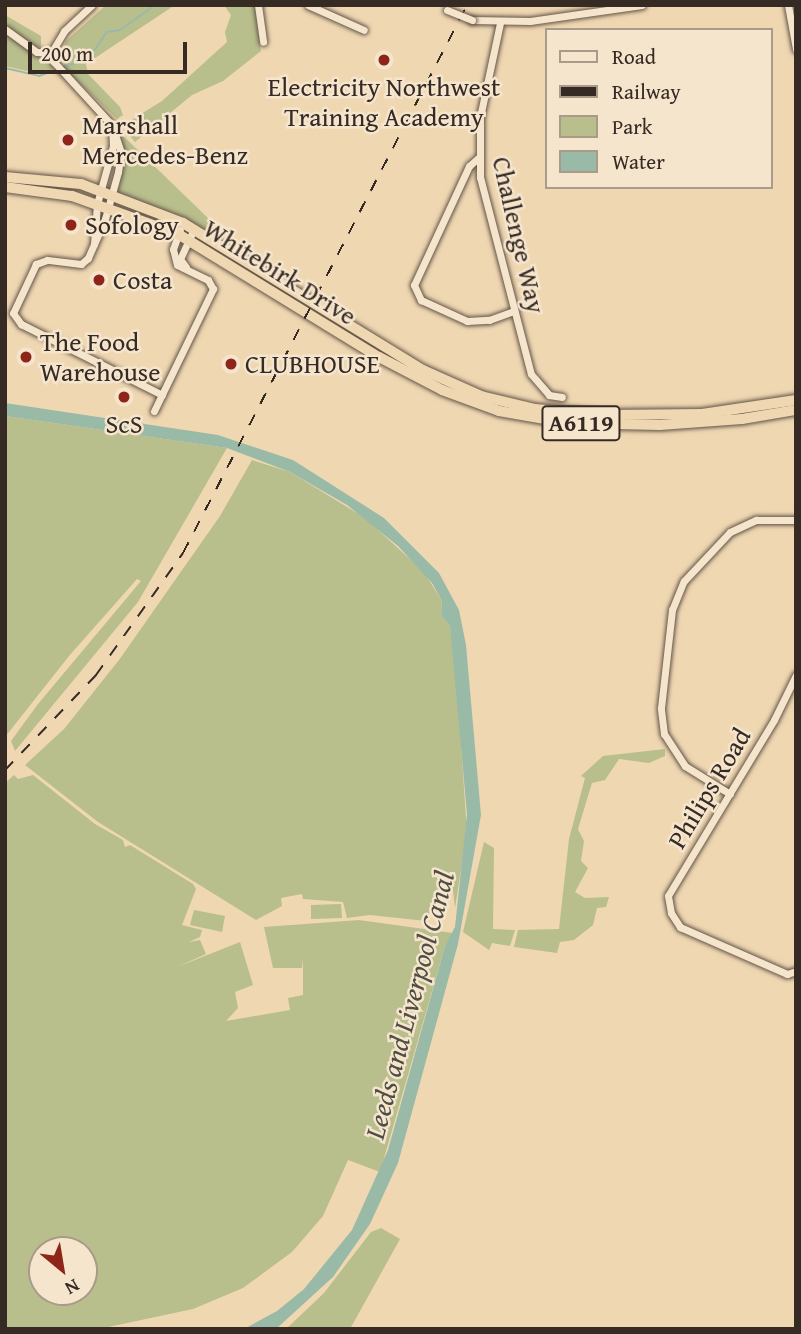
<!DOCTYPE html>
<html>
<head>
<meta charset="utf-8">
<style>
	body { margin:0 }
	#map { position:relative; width:801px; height:1334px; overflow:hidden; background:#efd7b2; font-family:"Gentium Book Plus",serif }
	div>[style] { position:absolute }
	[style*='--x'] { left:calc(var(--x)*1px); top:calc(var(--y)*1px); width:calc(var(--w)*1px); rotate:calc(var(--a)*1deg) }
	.green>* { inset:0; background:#b9be8d }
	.water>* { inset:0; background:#9abaa8 }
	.stream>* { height:2px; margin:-1px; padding:0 1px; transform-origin:1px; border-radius:1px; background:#9abaa8 }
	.roads { filter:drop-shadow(0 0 2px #645548) drop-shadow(0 0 2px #645548) }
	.minor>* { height:7px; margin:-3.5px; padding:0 3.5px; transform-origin:3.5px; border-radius:3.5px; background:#f5e5cd }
	.highway>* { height:10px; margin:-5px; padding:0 5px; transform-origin:5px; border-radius:5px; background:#efd7b2 }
	.rail>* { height:2px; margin-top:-1px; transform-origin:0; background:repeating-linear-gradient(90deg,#362a24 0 12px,transparent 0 24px) }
	.bridges { filter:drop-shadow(0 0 2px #645548) drop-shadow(0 0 2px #645548) }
	.minor-bridge>* { height:7px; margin:-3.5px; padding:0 3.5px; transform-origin:3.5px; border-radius:3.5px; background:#f5e5cd }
	.dots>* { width:19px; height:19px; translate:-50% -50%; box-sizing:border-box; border:4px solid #f5e5cd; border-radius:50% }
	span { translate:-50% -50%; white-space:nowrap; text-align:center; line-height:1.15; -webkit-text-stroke:5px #f5e5cd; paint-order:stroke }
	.shield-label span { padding:2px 5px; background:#f5e5cd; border:2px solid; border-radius:5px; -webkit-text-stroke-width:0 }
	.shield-label { font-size:24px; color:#362a24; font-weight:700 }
	.poi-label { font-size:26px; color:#362a24 }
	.left { translate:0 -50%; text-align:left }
	.street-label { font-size:26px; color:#362a24 }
	.water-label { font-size:28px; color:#4f4e45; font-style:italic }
	.frame { position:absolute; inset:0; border:7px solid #362a24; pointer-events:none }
	.legend { position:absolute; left:545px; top:28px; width:228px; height:161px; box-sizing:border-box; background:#f5e5cd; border:2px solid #a99a89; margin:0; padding:9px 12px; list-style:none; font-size:21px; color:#362a24 }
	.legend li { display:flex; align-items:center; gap:14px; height:35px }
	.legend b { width:35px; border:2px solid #a99a89 }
	.north { position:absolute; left:28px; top:1236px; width:70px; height:70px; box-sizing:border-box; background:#f5e5cd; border:2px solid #a99a89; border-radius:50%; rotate:150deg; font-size:19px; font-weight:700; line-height:28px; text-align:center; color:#362a24 }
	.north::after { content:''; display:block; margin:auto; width:24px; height:32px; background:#8f2418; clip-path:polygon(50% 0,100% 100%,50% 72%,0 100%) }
	.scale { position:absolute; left:28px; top:42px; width:159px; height:32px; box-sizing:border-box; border:4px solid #362a24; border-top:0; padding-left:9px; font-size:21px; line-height:24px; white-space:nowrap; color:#362a24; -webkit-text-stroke:5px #f5e5cd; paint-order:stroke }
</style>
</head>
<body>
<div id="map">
	<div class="green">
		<div style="clip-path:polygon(106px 5px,175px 5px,86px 64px,88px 74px,120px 107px,123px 115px,117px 119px,66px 70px,61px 54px,66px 41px)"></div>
		<div style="clip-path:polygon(224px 5px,255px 5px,261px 51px,223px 81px,192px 95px,135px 142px,126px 131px,128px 122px,162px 101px,227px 42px,225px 32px,231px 15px)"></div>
		<div style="clip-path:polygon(5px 15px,41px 36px,41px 46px,36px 47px,5px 25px)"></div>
		<div style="clip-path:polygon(5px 33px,46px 57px,54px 69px,40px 74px,5px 66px)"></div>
		<div style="clip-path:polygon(115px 128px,211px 221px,203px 234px,113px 194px,121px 153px)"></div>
		<div style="clip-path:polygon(5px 416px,227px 448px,138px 602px,15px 751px,11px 741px,38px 704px,141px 581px,137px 579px,69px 656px,5px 737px)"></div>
		<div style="clip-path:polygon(252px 460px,290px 472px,365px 518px,424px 572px,442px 601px,441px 615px,450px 626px,455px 657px,467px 832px,455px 908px,453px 890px,440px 887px,426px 921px,370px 915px,347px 918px,343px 902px,303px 899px,302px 894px,281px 898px,282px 906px,256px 920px,98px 822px,25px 765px,64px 729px,119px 660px,220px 516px)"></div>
		<div style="clip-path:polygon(665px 749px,665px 756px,649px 763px,619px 759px,605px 780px,592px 783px,578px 829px,584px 841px,581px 861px,588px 868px,575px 892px,585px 898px,609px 897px,606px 907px,597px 908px,593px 925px,574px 940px,560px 942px,557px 953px,514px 947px,518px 930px,559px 929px,569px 839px,585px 778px,581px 776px,603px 756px)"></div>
		<div style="clip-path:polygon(evenodd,14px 775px,18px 779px,33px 775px,95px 824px,123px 840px,125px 847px,130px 845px,193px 884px,196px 889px,182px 925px,202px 930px,200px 937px,189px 942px,200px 940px,206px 954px,177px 967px,240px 942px,253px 985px,235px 992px,238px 1008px,226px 1021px,290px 1010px,288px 998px,303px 995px,303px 959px,302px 968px,273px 968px,264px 927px,359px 920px,453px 933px,445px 946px,380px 1172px,348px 1160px,323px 1216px,292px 1252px,243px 1288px,193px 1309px,99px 1329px,5px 1329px,5px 783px,14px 775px,42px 1250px,84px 1250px,84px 1292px,42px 1292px,42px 1250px)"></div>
		<div style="clip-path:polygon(484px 842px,494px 848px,493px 929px,515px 930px,510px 946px,492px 943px,489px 950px,463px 932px)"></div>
		<div style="clip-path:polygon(341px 904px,342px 918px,311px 919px,311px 905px)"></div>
		<div style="clip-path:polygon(194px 910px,225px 916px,222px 932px,190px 925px)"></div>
		<div style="clip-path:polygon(381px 1228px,400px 1239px,350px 1329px,286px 1329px,324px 1293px,371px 1232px)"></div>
	</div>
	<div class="water">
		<div style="clip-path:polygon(5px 403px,218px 435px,293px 460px,384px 518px,439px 573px,459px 610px,466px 645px,481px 815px,458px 944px,398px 1163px,370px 1224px,333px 1277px,276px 1329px,244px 1329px,277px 1311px,304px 1289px,352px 1230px,388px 1150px,445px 946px,455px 927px,467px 814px,450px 626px,441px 615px,442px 601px,432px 583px,398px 546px,347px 505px,290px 472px,227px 448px,5px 416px)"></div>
	</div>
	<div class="stream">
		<div style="--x:63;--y:67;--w:14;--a:-17"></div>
		<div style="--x:76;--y:63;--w:8;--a:-90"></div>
		<div style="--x:76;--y:55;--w:18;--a:-13"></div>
		<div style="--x:94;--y:51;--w:23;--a:-56"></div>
		<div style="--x:107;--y:32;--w:13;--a:-9"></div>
		<div style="--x:120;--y:30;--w:43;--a:-35.5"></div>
		<div style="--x:5;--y:68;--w:35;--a:13"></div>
		<div style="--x:39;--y:76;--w:20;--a:-20"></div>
	</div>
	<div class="roads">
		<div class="minor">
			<div style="--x:258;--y:5;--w:37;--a:82"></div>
			<div style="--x:308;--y:5;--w:61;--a:24.1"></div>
			<div style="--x:788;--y:5;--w:45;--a:79.7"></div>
			<div style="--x:472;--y:20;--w:58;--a:1"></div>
			<div style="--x:530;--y:21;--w:113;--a:-8.1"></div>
			<div style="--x:500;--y:23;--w:96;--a:102"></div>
			<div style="--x:480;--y:117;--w:60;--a:90"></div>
			<div style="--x:480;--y:177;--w:203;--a:75.5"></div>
			<div style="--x:531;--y:374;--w:28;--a:49"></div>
			<div style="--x:549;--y:395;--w:13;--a:9"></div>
			<div style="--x:5;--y:29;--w:39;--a:36"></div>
			<div style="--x:37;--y:52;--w:14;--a:4"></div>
			<div style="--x:51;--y:53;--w:9;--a:72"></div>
			<div style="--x:54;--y:62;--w:86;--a:47.4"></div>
			<div style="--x:51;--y:53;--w:26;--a:-59"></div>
			<div style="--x:64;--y:31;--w:38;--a:-43"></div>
			<div style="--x:478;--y:158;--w:12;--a:138"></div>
			<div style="--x:469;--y:166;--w:131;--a:114.8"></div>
			<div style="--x:414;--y:285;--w:17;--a:65"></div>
			<div style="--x:421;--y:300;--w:51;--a:24.5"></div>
			<div style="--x:467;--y:321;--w:22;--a:-3"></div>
			<div style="--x:489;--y:320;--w:27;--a:-20"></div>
			<div style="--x:94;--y:244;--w:40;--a:-85.7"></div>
			<div style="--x:97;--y:204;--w:60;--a:-74.6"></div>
			<div style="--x:113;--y:146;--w:21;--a:-93"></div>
			<div style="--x:112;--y:125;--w:29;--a:72"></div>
			<div style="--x:121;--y:153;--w:19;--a:99"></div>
			<div style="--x:118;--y:172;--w:49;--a:105.5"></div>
			<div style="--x:105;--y:219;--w:43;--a:113.6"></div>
			<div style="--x:88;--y:258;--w:9;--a:139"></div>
			<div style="--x:81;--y:264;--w:34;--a:-173"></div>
			<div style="--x:47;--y:260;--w:12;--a:160"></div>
			<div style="--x:36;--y:264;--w:54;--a:115.1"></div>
			<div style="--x:13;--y:313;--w:14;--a:54"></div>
			<div style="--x:21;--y:324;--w:158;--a:26.7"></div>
			<div style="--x:186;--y:267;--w:10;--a:-127"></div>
			<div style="--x:180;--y:259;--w:33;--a:-65"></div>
			<div style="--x:154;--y:411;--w:136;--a:-64.2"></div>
			<div style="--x:213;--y:289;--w:10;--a:-119"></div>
			<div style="--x:208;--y:280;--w:34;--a:-154"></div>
			<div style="--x:177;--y:265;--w:16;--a:-104"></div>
			<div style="--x:173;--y:249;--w:20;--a:-70"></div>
			<div style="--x:796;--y:675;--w:50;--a:116.1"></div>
			<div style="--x:774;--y:720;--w:205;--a:121.1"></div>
			<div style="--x:668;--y:896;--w:17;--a:80"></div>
			<div style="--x:671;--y:913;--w:17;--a:57"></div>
			<div style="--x:680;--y:927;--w:117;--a:23.7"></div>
			<div style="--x:787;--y:974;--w:9;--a:-18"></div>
			<div style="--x:730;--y:794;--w:53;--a:-148.1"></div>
			<div style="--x:685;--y:766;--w:38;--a:-123"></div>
			<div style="--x:664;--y:734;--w:26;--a:-97"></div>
			<div style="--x:661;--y:708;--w:99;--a:-83.6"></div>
			<div style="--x:672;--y:610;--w:31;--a:-68"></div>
			<div style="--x:684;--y:581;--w:67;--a:-46.8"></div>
			<div style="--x:730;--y:532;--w:29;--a:-25"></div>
			<div style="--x:756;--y:520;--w:40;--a:0"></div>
		</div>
		<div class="highway">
			<div style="--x:5;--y:177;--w:76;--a:5.3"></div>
			<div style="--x:81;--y:184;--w:109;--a:20.9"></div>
			<div style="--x:183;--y:223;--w:281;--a:31.5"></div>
			<div style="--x:423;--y:370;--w:64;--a:24.1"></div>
			<div style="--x:481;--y:396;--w:56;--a:13.5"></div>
			<div style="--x:535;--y:409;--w:71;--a:4.8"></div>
			<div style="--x:606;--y:415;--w:96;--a:-0.6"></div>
			<div style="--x:702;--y:414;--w:95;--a:-8.5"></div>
			<div style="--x:5;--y:187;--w:68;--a:7.7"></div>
			<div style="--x:72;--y:196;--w:113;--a:19.7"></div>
			<div style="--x:178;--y:234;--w:236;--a:31.5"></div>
			<div style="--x:379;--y:357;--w:71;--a:27.6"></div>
			<div style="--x:442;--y:390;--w:61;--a:20.2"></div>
			<div style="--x:499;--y:411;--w:70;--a:9.9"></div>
			<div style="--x:568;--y:423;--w:92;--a:1.2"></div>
			<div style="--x:660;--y:425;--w:82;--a:-4.2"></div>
			<div style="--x:742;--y:419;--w:55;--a:-9.5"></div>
		</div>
	</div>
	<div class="rail">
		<div style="--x:5;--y:770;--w:132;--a:-46.2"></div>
		<div style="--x:96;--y:675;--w:150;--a:-54.5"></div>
		<div style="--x:183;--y:553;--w:617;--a:-62.6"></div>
	</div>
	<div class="bridges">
		<div class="minor-bridge">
			<div style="--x:447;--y:10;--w:27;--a:22"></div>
		</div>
	</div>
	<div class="dots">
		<div style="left:384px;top:60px;background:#8f2418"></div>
		<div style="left:68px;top:140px;background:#8f2418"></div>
		<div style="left:71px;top:225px;background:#8f2418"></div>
		<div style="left:99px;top:280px;background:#8f2418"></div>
		<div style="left:26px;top:357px;background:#8f2418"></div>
		<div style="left:231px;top:364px;background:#8f2418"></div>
		<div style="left:124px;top:397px;background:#8f2418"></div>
	</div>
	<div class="shield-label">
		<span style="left:581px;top:423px">A6119</span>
	</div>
	<div class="poi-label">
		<span style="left:384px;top:102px">Electricity Northwest<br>Training Academy</span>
		<span class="left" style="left:82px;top:140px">Marshall<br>Mercedes-Benz</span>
		<span class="left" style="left:85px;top:225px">Sofology</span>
		<span class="left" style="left:113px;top:280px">Costa</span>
		<span class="left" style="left:40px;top:357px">The Food<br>Warehouse</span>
		<span class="left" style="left:245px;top:364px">CLUBHOUSE</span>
		<span style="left:124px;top:424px">ScS</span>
	</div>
	<div class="street-label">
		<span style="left:519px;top:235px;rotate:77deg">Challenge Way</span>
		<span style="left:280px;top:272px;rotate:32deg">Whitebirk Drive</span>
		<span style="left:709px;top:788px;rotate:-59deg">Philips Road</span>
	</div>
	<div class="water-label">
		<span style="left:409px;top:1005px;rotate:-75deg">Leeds and Liverpool Canal</span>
	</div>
	<div class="frame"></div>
	<ul class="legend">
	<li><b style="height:9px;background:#f5e5cd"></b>Road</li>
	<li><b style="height:9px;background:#362a24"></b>Railway</li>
	<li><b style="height:19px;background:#b9be8d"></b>Park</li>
	<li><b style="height:19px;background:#9abaa8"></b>Water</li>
	</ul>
	<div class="north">N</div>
	<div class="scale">200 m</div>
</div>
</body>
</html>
